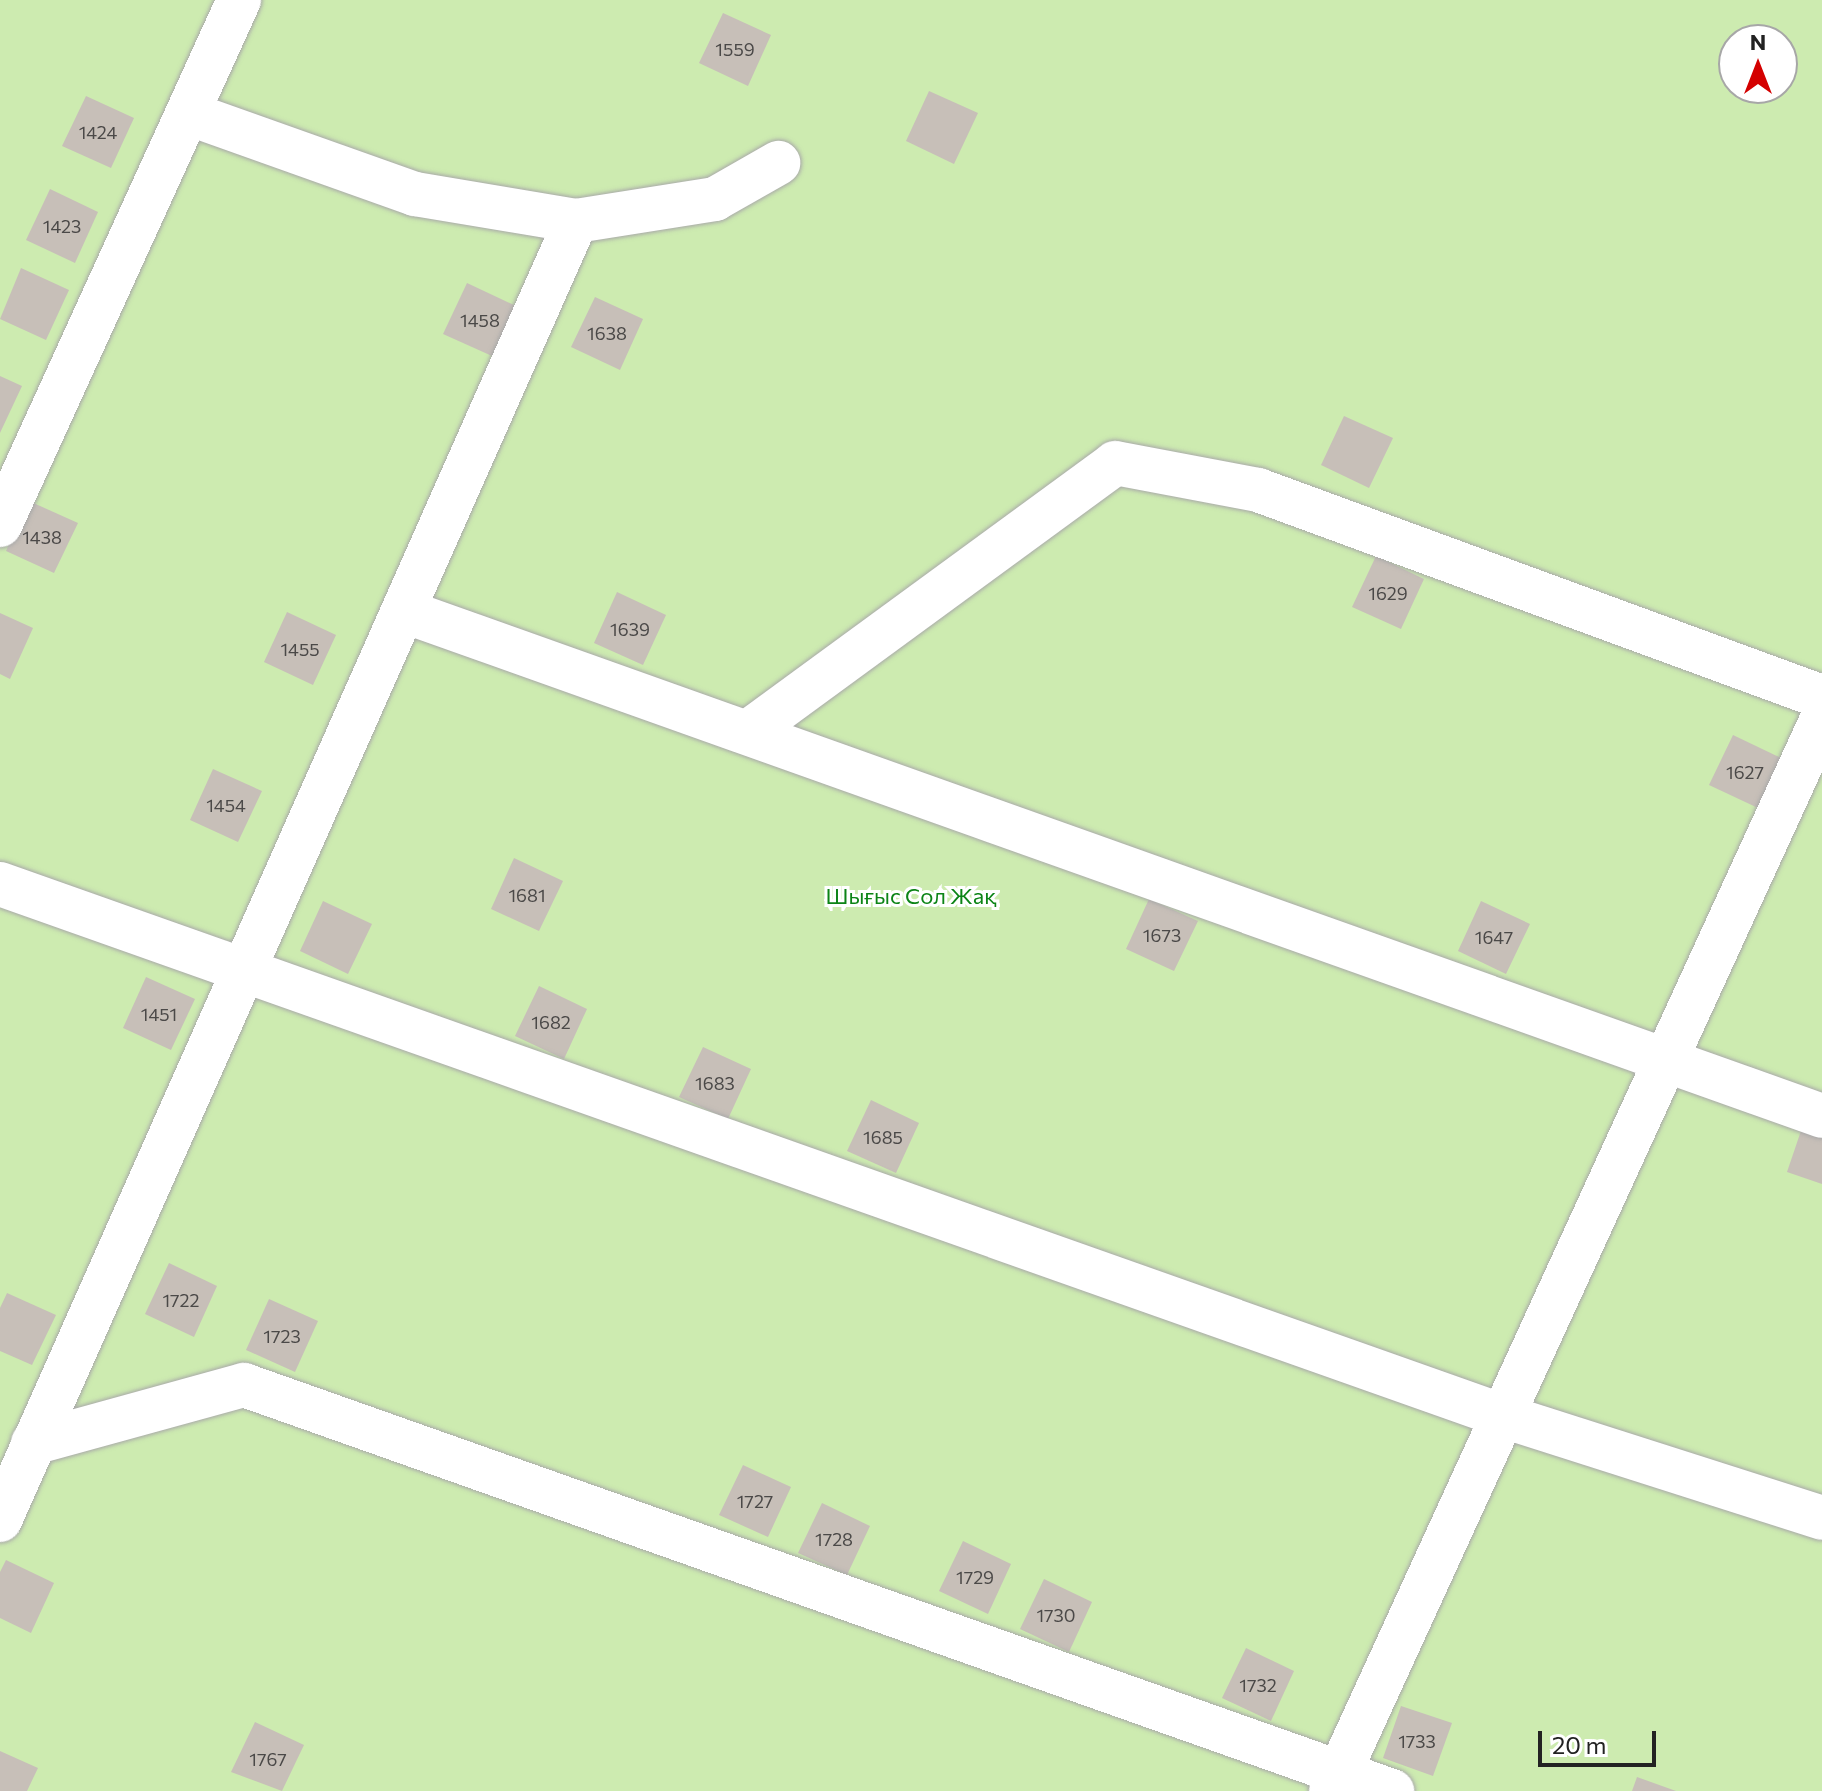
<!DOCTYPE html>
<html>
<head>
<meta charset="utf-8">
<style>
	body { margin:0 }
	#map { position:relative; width:1822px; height:1791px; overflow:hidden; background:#f2efe9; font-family:Commissioner,sans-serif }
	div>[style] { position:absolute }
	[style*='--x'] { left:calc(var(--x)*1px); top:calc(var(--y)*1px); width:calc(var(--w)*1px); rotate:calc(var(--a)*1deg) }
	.grass>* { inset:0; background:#cdebb0 }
	.building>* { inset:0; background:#c7bfb8 }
	.roads { filter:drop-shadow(0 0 2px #a9a9a9) drop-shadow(0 0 2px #a9a9a9) }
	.minor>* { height:44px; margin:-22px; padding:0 22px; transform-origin:22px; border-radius:22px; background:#fff }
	span { translate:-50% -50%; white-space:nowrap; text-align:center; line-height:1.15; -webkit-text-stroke:6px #fff; paint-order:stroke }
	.number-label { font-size:18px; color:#4b4948 }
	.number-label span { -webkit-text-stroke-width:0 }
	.park-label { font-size:22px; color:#0c8416 }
	.north { position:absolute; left:1718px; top:24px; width:80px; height:80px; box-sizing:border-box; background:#fff; border:2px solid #a7a7a7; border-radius:50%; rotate:0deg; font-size:22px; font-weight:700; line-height:32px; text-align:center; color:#222 }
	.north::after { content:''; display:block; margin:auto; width:28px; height:36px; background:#d40000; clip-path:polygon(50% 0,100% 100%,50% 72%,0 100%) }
	.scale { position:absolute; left:1538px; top:1731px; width:118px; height:36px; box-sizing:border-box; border:4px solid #222; border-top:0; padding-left:10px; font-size:24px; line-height:28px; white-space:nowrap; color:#222; -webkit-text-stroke:6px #fff; paint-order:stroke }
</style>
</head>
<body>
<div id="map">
	<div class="grass">
		<div style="clip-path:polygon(evenodd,0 0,1822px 0,1822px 1791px,0 1791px,0 0,1734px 40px,1782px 40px,1782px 88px,1734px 88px,1734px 40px)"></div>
	</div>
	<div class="building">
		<div style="clip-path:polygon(723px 13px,771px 35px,748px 86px,699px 63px)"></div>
		<div style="clip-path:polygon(929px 91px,978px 113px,954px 164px,906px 141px)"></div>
		<div style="clip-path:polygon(86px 96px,134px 118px,111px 168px,62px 146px)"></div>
		<div style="clip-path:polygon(50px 189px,98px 212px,75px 263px,26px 240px)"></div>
		<div style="clip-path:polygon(21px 268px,69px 290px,46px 340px,0 319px)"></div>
		<div style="clip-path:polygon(467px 283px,516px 306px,492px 356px,443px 334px)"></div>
		<div style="clip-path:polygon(595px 297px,643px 319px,620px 370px,571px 347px)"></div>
		<div style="clip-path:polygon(0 376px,22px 386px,0 433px)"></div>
		<div style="clip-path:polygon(1344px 416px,1393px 438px,1369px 488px,1321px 465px)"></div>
		<div style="clip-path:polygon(29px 501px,78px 523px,54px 573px,6px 551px)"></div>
		<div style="clip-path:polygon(1376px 556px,1424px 579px,1401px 629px,1352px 607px)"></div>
		<div style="clip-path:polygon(617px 592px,666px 615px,643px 665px,594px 643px)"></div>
		<div style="clip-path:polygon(287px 612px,336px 635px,313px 685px,264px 662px)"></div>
		<div style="clip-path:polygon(0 613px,33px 628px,10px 679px,0 674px)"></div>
		<div style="clip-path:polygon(1733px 735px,1781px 758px,1758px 808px,1709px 785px)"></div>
		<div style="clip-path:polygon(213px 769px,262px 791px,238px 842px,190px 820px)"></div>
		<div style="clip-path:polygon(514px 858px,563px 881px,539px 931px,491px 909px)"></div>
		<div style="clip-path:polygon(1149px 899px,1198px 921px,1174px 971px,1126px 949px)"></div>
		<div style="clip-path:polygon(323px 901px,372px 924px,348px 974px,300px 951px)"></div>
		<div style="clip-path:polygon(1481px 901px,1530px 924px,1506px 974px,1458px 951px)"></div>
		<div style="clip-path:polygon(146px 977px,195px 999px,171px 1050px,123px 1028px)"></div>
		<div style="clip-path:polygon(539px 986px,587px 1009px,564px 1059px,515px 1036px)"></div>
		<div style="clip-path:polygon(703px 1047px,751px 1069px,728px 1119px,679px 1097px)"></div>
		<div style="clip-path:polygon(871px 1100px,919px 1123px,896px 1173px,847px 1151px)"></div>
		<div style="clip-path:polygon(1805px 1119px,1822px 1125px,1822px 1184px,1787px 1172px)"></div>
		<div style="clip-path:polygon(169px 1263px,217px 1286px,194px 1337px,145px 1314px)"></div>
		<div style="clip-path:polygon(7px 1293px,56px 1315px,32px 1365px,0 1351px,0 1308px)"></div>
		<div style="clip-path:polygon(269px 1299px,318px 1321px,295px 1372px,246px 1350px)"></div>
		<div style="clip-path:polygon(743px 1465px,791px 1487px,768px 1537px,719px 1515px)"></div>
		<div style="clip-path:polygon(822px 1503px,870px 1526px,847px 1575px,798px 1553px)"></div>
		<div style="clip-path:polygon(963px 1541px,1011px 1564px,988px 1614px,939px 1591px)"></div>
		<div style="clip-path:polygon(6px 1560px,54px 1583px,31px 1633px,0 1618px,0 1572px)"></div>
		<div style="clip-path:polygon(1044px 1579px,1092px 1602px,1069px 1652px,1020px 1629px)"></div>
		<div style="clip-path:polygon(1246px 1648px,1294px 1671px,1271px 1721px,1222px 1698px)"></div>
		<div style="clip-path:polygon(1401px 1706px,1452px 1723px,1433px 1776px,1383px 1758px)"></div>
		<div style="clip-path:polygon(255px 1722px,304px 1745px,282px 1791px,231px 1772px)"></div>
		<div style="clip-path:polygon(0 1751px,38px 1768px,27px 1791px,0 1791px)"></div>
		<div style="clip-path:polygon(1637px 1777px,1676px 1791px,1632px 1791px)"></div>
	</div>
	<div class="roads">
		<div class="minor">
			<div style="--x:190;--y:114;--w:239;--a:19.6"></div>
			<div style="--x:415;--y:194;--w:163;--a:9.5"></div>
			<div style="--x:576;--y:221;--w:141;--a:-9"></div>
			<div style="--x:715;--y:199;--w:73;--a:-29.7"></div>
			<div style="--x:0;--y:525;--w:577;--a:-65.52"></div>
			<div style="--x:404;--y:611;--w:1505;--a:19.6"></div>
			<div style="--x:748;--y:732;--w:455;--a:-36.2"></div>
			<div style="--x:1115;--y:463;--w:146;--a:10.7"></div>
			<div style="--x:1258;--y:490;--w:601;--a:20.15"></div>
			<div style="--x:0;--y:884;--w:1594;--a:19.49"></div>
			<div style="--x:1503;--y:1416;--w:335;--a:17.7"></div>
			<div style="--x:33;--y:1443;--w:219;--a:-15.4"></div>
			<div style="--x:244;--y:1385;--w:1218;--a:19.48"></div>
			<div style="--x:0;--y:1520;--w:1421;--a:-66.09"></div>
			<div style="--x:1331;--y:1791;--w:1179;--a:-65.39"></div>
		</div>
	</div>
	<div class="number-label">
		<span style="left:735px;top:49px">1559</span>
		<span style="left:98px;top:132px">1424</span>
		<span style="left:62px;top:226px">1423</span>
		<span style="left:480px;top:320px">1458</span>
		<span style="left:607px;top:333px">1638</span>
		<span style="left:42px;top:537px">1438</span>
		<span style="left:1388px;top:593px">1629</span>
		<span style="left:630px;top:629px">1639</span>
		<span style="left:300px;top:649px">1455</span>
		<span style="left:1745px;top:772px">1627</span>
		<span style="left:226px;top:805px">1454</span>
		<span style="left:527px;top:895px">1681</span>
		<span style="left:1162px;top:935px">1673</span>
		<span style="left:1494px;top:937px">1647</span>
		<span style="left:159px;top:1014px">1451</span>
		<span style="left:551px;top:1022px">1682</span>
		<span style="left:715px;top:1083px">1683</span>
		<span style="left:883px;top:1137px">1685</span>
		<span style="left:181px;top:1300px">1722</span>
		<span style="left:282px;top:1336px">1723</span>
		<span style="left:755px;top:1501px">1727</span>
		<span style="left:834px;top:1539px">1728</span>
		<span style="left:975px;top:1577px">1729</span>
		<span style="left:1056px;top:1615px">1730</span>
		<span style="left:1258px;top:1685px">1732</span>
		<span style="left:1417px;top:1741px">1733</span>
		<span style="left:268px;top:1759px">1767</span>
	</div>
	<div class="park-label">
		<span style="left:911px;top:896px">Шығыс Сол Жақ</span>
	</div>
	<div class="north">N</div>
	<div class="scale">20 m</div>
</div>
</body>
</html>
